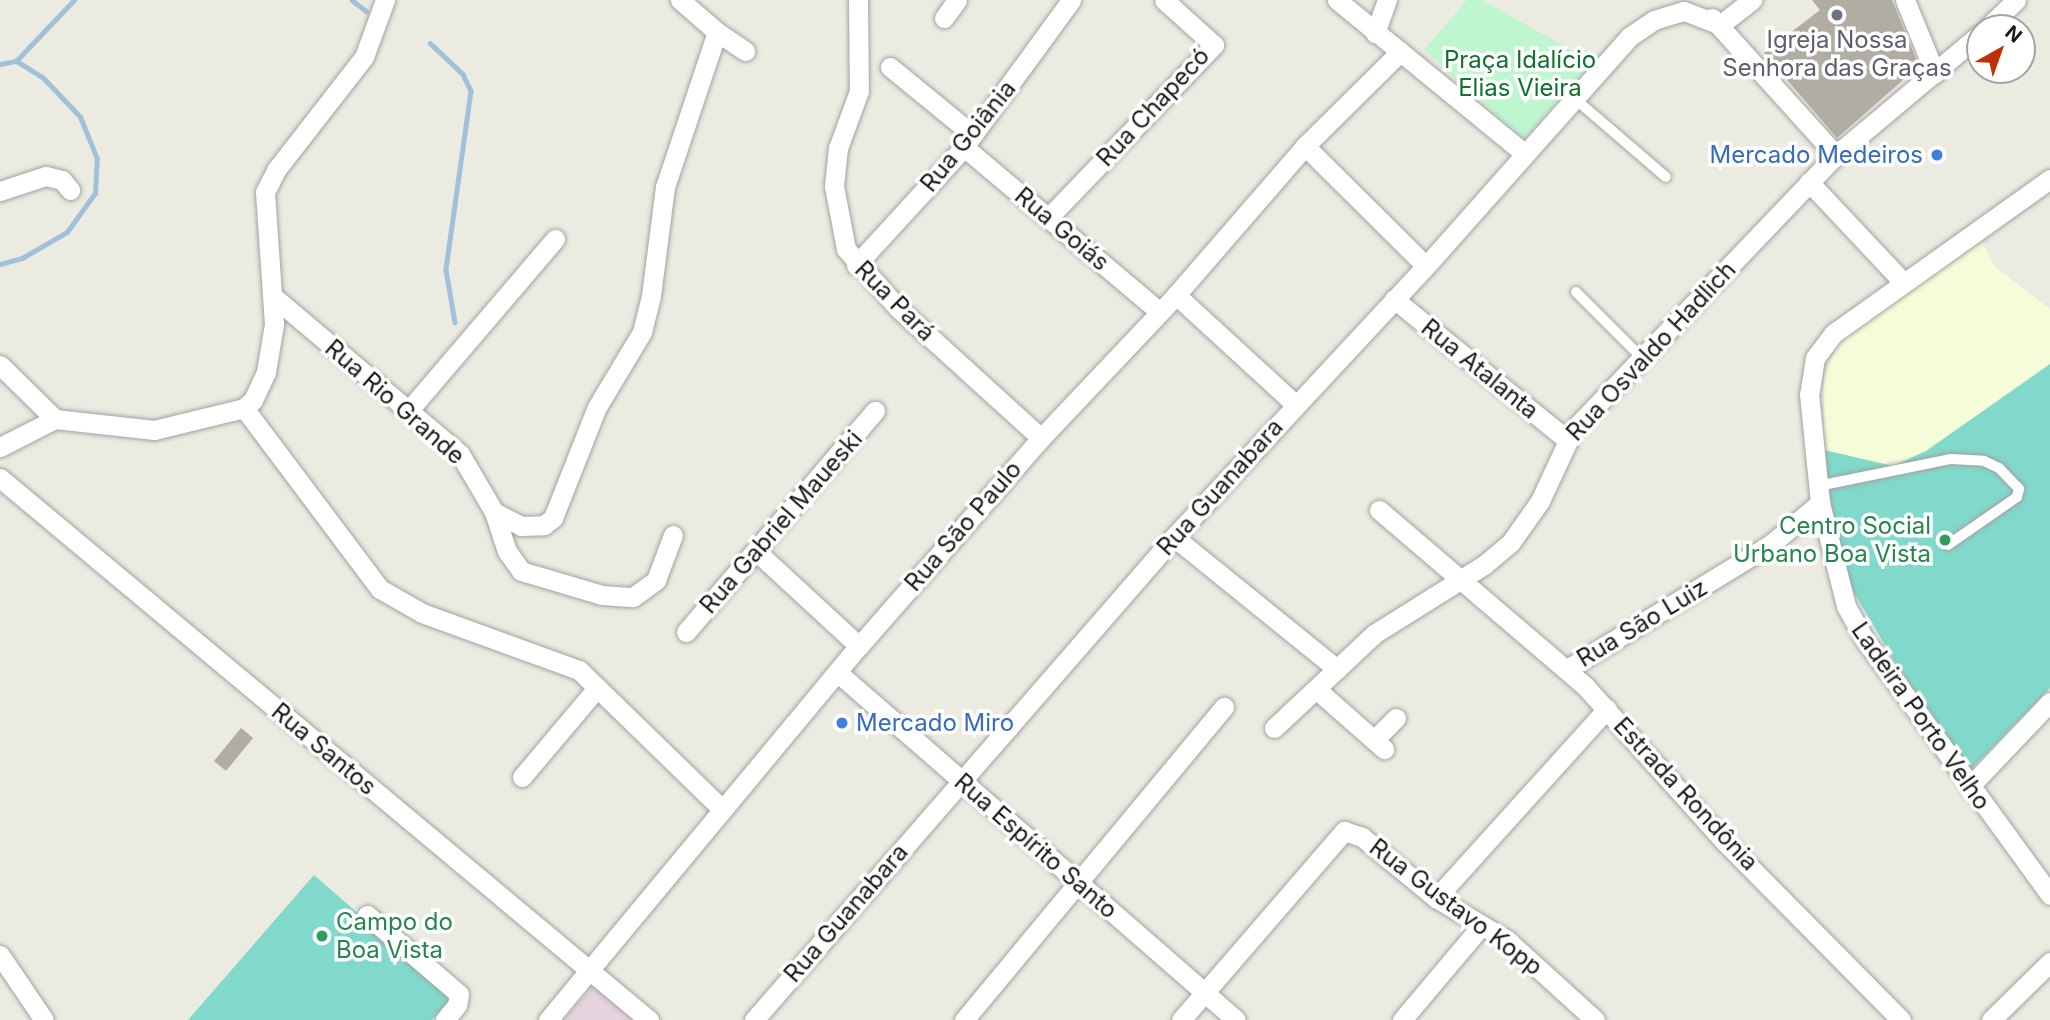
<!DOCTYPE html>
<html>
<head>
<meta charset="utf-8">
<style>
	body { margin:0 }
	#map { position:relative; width:2050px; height:1020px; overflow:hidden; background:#ecebe1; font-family:Inter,sans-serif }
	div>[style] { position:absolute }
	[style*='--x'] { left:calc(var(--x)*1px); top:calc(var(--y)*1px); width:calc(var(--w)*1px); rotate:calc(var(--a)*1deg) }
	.industrial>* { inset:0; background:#e5d3dd }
	.education>* { inset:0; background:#f5fdd8 }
	.park>* { inset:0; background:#bef6cf }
	.pitch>* { inset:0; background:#81d9cb }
	.stream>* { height:4.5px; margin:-2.25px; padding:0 2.25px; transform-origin:2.25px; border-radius:2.25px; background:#a2c0d9 }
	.building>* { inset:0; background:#b1ada3 }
	.roads { filter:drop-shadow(0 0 2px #a2a2a2) drop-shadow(0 0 2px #a2a2a2) }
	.lane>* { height:10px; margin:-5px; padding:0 5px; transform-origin:5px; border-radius:5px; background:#fff }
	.street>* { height:19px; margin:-9.5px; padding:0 9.5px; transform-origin:9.5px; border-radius:9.5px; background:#fff }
	.dots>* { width:19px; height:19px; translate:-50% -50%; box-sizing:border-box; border:4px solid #fff; border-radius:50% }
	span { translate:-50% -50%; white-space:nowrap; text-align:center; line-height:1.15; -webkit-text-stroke:7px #fff; paint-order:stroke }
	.worship-label { font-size:24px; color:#5b616d }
	.park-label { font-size:24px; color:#10722e }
	.street-label { font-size:24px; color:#1b1b1b }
	.shop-label { font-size:24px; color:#366cbe }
	.right { translate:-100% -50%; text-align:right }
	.left { translate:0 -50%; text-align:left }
	.leisure-label { font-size:24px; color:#27864d }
	.north { position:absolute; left:1966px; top:14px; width:70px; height:70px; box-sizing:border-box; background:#fff; border:2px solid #a4a4a4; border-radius:50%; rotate:40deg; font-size:19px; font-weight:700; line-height:28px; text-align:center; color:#1b1b1b }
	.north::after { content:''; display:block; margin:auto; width:24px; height:32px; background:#bd3109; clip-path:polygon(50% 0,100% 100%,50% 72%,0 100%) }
</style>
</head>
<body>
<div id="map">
	<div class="industrial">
		<div style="clip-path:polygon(593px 986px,633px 1020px,564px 1020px)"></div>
	</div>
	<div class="education">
		<div style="clip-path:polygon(1980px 238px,1994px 266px,2050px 309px,2050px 364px,1926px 451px,1893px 466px,1824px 450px,1824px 378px,1836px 347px,1854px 328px)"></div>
	</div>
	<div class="park">
		<div style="clip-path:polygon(1467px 0,1482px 0,1592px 62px,1524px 139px,1424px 50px)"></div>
	</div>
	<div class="pitch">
		<div style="clip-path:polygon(2050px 364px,2050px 688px,1971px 769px,1898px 667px,1850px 586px,1829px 494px,1824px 450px,1893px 466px,1926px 451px)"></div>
		<div style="clip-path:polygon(314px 875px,453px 996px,432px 1020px,188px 1020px)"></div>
	</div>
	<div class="stream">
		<div style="--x:352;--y:0;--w:18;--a:38"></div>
		<div style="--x:430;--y:43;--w:45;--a:43.2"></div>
		<div style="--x:463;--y:74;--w:19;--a:65"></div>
		<div style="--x:471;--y:91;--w:181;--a:98"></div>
		<div style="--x:446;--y:270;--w:53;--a:80.2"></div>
		<div style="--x:0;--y:64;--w:16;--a:-11"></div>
		<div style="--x:16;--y:61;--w:84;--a:-46.4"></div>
		<div style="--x:0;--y:264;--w:23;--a:-15"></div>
		<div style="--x:22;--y:258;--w:52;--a:-30"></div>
		<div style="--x:67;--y:232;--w:48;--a:-54.3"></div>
		<div style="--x:95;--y:193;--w:34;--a:-87"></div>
		<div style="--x:97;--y:159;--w:45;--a:-112"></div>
		<div style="--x:80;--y:117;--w:54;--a:-133.5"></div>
		<div style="--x:43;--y:78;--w:32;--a:-148"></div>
	</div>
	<div class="building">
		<div style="clip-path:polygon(1812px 0,1892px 0,1919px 66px,1837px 138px,1764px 53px,1820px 10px)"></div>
		<div style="clip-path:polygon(241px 728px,253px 738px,226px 771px,214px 761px)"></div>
	</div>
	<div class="roads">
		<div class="lane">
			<div style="--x:1574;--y:98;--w:121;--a:40.7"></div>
			<div style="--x:1576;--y:292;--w:93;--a:45"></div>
			<div style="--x:1818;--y:486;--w:136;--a:-11.5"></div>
			<div style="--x:1951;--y:459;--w:33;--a:3"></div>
			<div style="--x:1984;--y:461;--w:17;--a:25"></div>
			<div style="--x:1999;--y:468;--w:29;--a:46"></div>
			<div style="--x:2019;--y:489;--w:8;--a:104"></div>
			<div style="--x:2017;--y:497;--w:84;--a:145.2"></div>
		</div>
		<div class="street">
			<div style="--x:858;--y:0;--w:91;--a:89.4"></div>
			<div style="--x:859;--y:91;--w:61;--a:110.2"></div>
			<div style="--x:838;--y:148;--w:38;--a:96"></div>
			<div style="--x:834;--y:186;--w:64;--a:79.2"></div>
			<div style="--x:846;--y:249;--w:79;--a:48.6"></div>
			<div style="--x:898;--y:308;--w:193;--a:42.3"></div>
			<div style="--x:1337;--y:0;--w:243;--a:39.3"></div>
			<div style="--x:1905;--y:0;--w:79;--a:67.7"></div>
			<div style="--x:944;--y:18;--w:22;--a:-54"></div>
			<div style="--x:1712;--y:18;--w:185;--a:47.9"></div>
			<div style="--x:1987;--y:28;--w:40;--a:-44"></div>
			<div style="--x:717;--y:32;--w:34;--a:34"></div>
			<div style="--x:1375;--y:33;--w:35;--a:-70"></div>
			<div style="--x:890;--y:67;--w:107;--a:39.3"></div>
			<div style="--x:1305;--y:146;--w:170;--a:44.8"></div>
			<div style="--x:964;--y:147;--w:256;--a:40.1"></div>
			<div style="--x:2050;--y:179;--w:267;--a:144.5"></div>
			<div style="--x:1833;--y:334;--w:30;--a:127"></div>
			<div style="--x:1815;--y:358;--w:36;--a:99"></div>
			<div style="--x:1809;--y:394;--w:110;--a:84.2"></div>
			<div style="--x:1820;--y:503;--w:106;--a:75.8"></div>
			<div style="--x:1846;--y:606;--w:39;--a:61"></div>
			<div style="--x:1865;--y:640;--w:315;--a:54"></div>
			<div style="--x:1809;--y:182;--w:137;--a:46.8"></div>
			<div style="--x:0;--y:191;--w:48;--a:-18.1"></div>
			<div style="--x:46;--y:176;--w:16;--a:14"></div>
			<div style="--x:62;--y:180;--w:13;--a:51"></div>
			<div style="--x:1048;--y:218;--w:240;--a:-46.2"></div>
			<div style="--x:1214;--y:45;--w:67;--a:-138"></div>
			<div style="--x:856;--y:265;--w:160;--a:-47.5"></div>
			<div style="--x:964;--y:147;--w:182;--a:-53.9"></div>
			<div style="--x:1176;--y:295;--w:161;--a:42.5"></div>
			<div style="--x:276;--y:299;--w:241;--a:40.1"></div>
			<div style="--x:460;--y:454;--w:67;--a:59.6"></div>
			<div style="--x:494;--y:512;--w:41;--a:71.6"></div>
			<div style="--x:507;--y:551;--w:24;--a:55"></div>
			<div style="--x:521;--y:571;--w:84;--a:16.5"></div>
			<div style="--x:602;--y:595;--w:31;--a:4"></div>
			<div style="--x:633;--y:597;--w:29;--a:-36"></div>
			<div style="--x:656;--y:580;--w:48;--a:-69.3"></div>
			<div style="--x:1394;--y:299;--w:222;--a:39.1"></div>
			<div style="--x:0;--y:365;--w:77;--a:44.5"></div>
			<div style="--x:244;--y:408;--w:226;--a:53.1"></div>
			<div style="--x:380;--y:589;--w:48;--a:29.7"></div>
			<div style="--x:422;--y:613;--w:167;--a:20"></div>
			<div style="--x:579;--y:670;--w:199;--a:44.2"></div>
			<div style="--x:409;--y:410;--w:225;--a:-49.5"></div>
			<div style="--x:0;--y:447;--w:62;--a:-27"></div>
			<div style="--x:55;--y:419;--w:100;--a:6.3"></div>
			<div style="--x:154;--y:430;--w:93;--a:-13.7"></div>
			<div style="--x:244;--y:408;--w:12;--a:-42"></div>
			<div style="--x:253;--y:400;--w:31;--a:-65"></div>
			<div style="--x:266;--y:372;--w:49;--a:-80.5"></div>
			<div style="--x:274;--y:324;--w:132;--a:-93.9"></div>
			<div style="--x:265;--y:192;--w:25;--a:-63"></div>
			<div style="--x:276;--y:170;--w:143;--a:-52.1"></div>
			<div style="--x:364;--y:57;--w:61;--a:-69.8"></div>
			<div style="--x:0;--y:478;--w:846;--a:39.87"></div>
			<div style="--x:1379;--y:510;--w:271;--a:40.5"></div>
			<div style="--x:1585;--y:686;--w:210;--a:48.1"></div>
			<div style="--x:1725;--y:842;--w:250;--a:45.3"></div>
			<div style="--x:494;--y:512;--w:30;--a:27"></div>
			<div style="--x:521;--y:526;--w:23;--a:-2"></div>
			<div style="--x:544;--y:525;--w:11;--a:-38"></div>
			<div style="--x:553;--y:518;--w:119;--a:-68.4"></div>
			<div style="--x:597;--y:407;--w:87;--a:-59"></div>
			<div style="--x:642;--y:332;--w:37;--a:-76"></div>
			<div style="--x:651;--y:296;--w:110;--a:-82.7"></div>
			<div style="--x:665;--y:187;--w:163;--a:-71.5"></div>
			<div style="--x:717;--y:32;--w:49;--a:-139.1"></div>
			<div style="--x:1174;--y:537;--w:210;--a:39"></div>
			<div style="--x:757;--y:552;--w:139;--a:42.7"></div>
			<div style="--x:686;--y:632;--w:291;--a:-49.5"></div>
			<div style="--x:1567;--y:669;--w:239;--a:-31.5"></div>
			<div style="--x:1771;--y:544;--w:64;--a:-39.9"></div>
			<div style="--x:837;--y:672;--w:529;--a:41.09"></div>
			<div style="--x:1316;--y:689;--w:91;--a:41.4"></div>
			<div style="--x:1274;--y:728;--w:137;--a:-43.2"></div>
			<div style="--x:1374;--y:634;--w:130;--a:-32.1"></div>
			<div style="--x:1484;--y:565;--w:35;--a:-40"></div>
			<div style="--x:1511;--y:542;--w:50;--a:-54.7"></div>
			<div style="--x:1540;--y:501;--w:78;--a:-65.1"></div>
			<div style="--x:1573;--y:430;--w:381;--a:-46.3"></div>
			<div style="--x:1836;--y:155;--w:188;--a:-40"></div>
			<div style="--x:1374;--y:740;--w:31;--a:-45"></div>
			<div style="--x:522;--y:777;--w:116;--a:-49.9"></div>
			<div style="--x:1970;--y:786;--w:116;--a:-46.4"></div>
			<div style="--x:1436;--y:898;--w:255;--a:-47.9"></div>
			<div style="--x:367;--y:915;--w:121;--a:40.7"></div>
			<div style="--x:459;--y:994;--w:11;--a:100"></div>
			<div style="--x:457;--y:1005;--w:19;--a:129"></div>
			<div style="--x:0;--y:955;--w:78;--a:55.9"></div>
			<div style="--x:548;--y:1020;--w:486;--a:-50.3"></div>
			<div style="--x:859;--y:646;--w:276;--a:-48.8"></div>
			<div style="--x:1041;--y:438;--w:197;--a:-46.6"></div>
			<div style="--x:1176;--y:295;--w:197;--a:-49.1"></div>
			<div style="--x:1305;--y:146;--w:134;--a:-44.7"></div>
			<div style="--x:754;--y:1020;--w:640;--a:-48.99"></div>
			<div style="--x:1174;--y:537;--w:370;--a:-47.1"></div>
			<div style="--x:1426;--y:266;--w:306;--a:-48.4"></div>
			<div style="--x:1629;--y:37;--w:30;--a:-34"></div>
			<div style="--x:1654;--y:20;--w:31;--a:-17"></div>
			<div style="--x:1684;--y:11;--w:39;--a:21"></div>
			<div style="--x:1720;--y:25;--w:41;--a:-38"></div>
			<div style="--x:964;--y:1020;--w:407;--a:-50.3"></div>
			<div style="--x:1181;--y:1020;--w:250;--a:-49.2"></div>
			<div style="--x:1344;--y:831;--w:19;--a:18"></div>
			<div style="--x:1362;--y:837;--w:96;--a:39.5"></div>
			<div style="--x:1436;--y:898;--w:82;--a:30.6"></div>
			<div style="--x:1507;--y:940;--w:119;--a:42.3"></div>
			<div style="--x:1402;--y:1020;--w:124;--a:-49.9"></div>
			<div style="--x:1991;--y:1020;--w:83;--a:-44.5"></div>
		</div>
	</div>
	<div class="dots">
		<div style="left:1837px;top:15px;background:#6b7280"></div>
		<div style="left:1937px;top:155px;background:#3f7fe0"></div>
		<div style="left:1945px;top:540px;background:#2e9e5b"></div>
		<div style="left:842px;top:723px;background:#3f7fe0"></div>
		<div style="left:322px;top:936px;background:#2e9e5b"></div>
	</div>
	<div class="worship-label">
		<span style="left:1837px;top:54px">Igreja Nossa<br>Senhora das Graças</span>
	</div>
	<div class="park-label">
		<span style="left:1520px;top:74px">Praça Idalício<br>Elias Vieira</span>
	</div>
	<div class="street-label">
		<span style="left:1153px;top:107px;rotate:-47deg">Rua Chapecó</span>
		<span style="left:968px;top:136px;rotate:-51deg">Rua Goiânia</span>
		<span style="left:1062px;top:229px;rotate:40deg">Rua Goiás</span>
		<span style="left:895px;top:301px;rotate:45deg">Rua Pará</span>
		<span style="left:1651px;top:351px;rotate:-47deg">Rua Osvaldo Hadlich</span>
		<span style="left:1480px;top:369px;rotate:39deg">Rua Atalanta</span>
		<span style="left:395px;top:402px;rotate:41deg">Rua Rio Grande</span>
		<span style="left:1220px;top:487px;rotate:-48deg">Rua Guanabara</span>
		<span style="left:781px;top:522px;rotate:-49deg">Rua Gabriel Maueski</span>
		<span style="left:963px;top:526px;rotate:-49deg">Rua São Paulo</span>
		<span style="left:1642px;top:623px;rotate:-31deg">Rua São Luiz</span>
		<span style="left:1921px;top:716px;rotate:55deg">Ladeira Porto Velho</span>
		<span style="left:324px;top:749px;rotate:40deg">Rua Santos</span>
		<span style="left:1686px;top:794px;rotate:47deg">Estrada Rondônia</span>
		<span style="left:1036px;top:846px;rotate:41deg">Rua Espírito Santo</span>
		<span style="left:1456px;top:907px;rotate:37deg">Rua Gustavo Kopp</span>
		<span style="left:846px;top:913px;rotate:-49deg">Rua Guanabara</span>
	</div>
	<div class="shop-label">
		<span class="right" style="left:1923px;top:155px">Mercado Medeiros</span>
		<span class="left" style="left:856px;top:723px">Mercado Miro</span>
	</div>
	<div class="leisure-label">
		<span class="right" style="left:1931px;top:540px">Centro Social<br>Urbano Boa Vista</span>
		<span class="left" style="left:336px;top:936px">Campo do<br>Boa Vista</span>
	</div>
	<div class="north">N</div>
</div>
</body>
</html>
